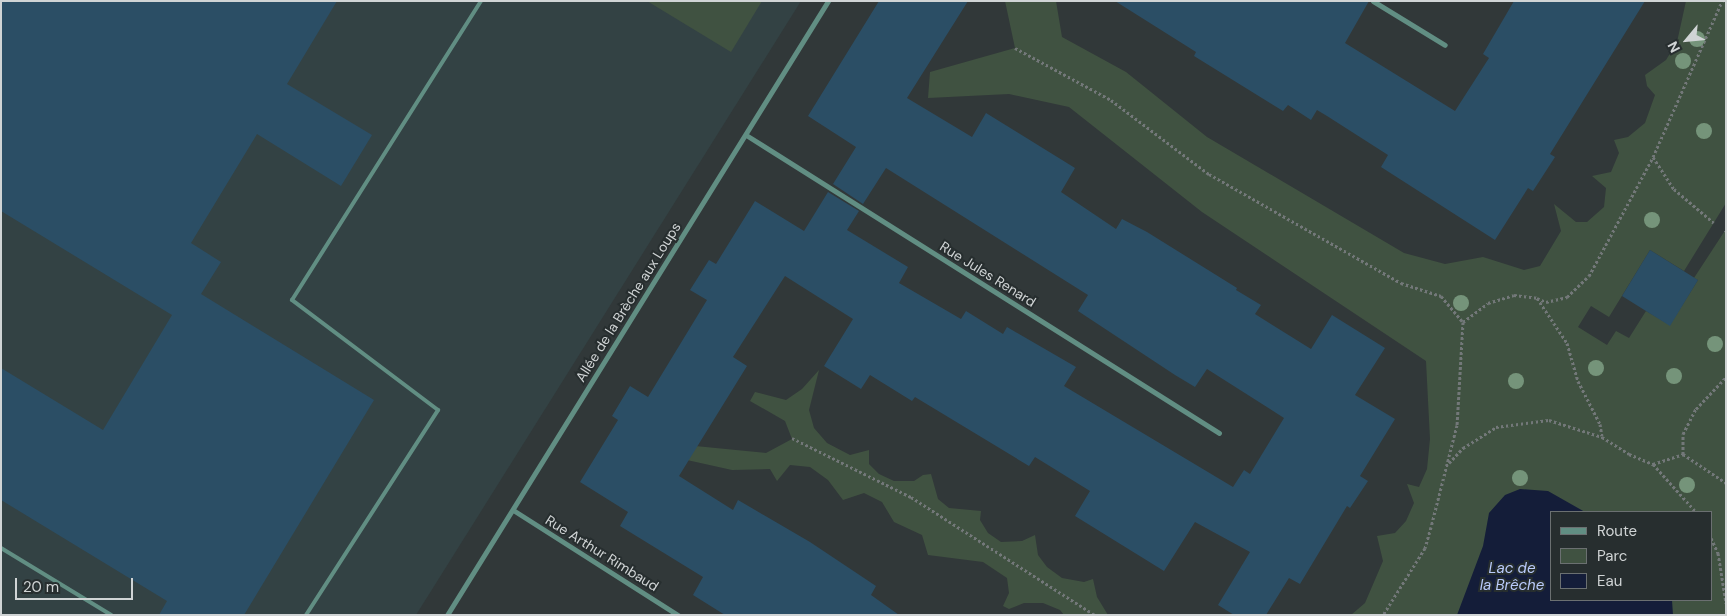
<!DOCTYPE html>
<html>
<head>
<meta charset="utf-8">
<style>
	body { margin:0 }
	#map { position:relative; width:1727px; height:616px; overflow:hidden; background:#313839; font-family:"DM Sans",sans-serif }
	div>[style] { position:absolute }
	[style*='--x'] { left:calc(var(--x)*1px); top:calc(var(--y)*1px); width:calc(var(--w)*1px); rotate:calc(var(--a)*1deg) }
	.built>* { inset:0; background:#334244 }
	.green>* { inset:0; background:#405241 }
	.water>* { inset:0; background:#141d39 }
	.building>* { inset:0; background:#2b4e65 }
	.path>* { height:3px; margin-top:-1.5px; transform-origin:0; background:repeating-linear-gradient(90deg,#737879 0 2.5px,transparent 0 5px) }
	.lane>* { height:4px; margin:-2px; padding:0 2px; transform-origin:2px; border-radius:2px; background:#618e83 }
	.street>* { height:5px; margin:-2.5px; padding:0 2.5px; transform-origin:2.5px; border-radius:2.5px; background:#618e83 }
	.trees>* { width:16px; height:16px; margin:-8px; border-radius:50%; background:#75947a }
	span { translate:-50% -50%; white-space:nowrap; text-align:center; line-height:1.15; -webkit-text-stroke:4px #272e2f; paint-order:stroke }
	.street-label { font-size:14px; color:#d0d4d5 }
	.water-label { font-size:15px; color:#bacbfb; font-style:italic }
	.frame { position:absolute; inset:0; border:2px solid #d0d4d5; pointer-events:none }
	.legend { position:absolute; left:1550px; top:511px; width:162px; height:90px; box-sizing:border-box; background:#272e2f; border:1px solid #6b7071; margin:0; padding:6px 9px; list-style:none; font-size:15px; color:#d0d4d5 }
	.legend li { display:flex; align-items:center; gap:10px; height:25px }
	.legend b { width:25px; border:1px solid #6b7071 }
	.north { position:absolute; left:1662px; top:15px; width:50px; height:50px; -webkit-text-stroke:4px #272e2f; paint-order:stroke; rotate:242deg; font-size:14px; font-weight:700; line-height:20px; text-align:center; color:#d0d4d5 }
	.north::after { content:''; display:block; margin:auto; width:18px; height:22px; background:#d0d4d5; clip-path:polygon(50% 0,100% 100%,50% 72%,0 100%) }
	.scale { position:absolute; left:15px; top:578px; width:118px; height:22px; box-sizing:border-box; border:2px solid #d0d4d5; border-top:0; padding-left:6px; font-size:15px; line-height:18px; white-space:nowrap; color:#d0d4d5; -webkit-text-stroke:4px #272e2f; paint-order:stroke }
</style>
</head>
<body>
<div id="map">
	<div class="built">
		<div style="clip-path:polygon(1px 1px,801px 1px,416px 615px,1px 615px)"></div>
	</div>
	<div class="green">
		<div style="clip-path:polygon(647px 1px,762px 1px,731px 52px)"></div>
		<div style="clip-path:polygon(evenodd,1005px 1px,1056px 1px,1062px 37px,1126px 72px,1207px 137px,1404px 253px,1445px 264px,1483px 257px,1524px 270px,1540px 266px,1561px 231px,1554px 204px,1576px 222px,1587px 222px,1604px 207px,1606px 188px,1592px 176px,1611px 172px,1619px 153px,1614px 140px,1628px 137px,1645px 123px,1655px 95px,1647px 86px,1645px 75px,1666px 60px,1677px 42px,1686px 1px,1726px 1px,1726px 203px,1684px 271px,1650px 250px,1609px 317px,1591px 306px,1578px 327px,1607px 345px,1616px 331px,1629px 338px,1646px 311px,1670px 325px,1698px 280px,1694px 278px,1726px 229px,1726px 615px,1351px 615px,1365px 603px,1383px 561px,1377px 536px,1395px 533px,1406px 521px,1414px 503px,1407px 484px,1419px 487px,1427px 469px,1430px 439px,1426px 361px,1202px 212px,1069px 107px,1009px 94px,928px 98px,930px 72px,1015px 48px,1005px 1px,1551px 512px,1711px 512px,1711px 600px,1551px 600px,1551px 512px)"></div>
		<div style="clip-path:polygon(819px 370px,809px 410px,814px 428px,827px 443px,850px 455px,869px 450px,869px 464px,879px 474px,894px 481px,914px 481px,923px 475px,931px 474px,938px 499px,949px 508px,981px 511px,980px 520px,988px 533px,1001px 542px,1022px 541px,1035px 535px,1038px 555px,1047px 567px,1062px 578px,1084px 582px,1093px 579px,1097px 597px,1108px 615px,1064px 615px,1060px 610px,1043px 603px,1024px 603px,1009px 609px,1003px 606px,1009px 593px,1007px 578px,983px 562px,928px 555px,922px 535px,894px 522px,882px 502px,864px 493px,843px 500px,828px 480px,810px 467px,790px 465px,777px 481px,770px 469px,732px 470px,687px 460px,685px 445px,766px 453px,792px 439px,785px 421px,750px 401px,755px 392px,786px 400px,802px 389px)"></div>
	</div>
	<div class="water">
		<div style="clip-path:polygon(1520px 489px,1548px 491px,1585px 512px,1551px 512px,1551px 600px,1672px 600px,1673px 615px,1457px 615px,1483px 546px,1489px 513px,1505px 495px)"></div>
	</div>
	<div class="building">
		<div style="clip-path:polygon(1px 1px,337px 1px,287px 84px,372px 135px,341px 186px,257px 134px,191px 243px,221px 262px,201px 294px,374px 400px,244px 615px,159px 615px,167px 601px,1px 500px,1px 368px,103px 430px,172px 315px,1px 211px)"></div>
		<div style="clip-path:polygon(879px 1px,968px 1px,907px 98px,972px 137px,986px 113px,1075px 168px,1061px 192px,1116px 229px,1122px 219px,1147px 232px,1237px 288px,1236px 290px,1261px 305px,1255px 314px,1311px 349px,1332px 315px,1385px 348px,1355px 395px,1395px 419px,1360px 476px,1368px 481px,1350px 508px,1347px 506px,1300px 584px,1289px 578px,1266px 615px,1234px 615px,1218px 605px,1250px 552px,1195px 522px,1164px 571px,1075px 516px,1090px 491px,1035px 457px,1029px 466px,915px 397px,912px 401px,870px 375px,861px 389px,824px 366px,853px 319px,785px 276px,733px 357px,747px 366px,679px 476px,733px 510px,738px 500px,810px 542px,876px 586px,871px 595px,899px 615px,725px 615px,693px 595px,703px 577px,620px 526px,628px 512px,580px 482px,618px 420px,612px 416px,630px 386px,648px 397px,707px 300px,690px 290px,709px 260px,716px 264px,755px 201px,804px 231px,828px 192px,859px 211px,847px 230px,908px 267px,899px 283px,961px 319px,966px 311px,1003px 334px,1007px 327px,1076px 367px,1064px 386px,1233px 487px,1244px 470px,1250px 474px,1284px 418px,1207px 369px,1195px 387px,1175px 375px,1078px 311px,1088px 295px,886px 168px,863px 204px,833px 184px,856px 147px,808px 116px)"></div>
		<div style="clip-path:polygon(1115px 1px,1369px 1px,1345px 43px,1455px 111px,1489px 58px,1483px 54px,1514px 1px,1645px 1px,1550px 154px,1555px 157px,1533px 191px,1528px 188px,1495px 240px,1381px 167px,1388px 155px,1327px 116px,1317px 110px,1311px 120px,1288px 105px,1283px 111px,1194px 56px,1196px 52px)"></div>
		<div style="clip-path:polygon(1650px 250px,1698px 280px,1670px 326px,1622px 296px)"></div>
	</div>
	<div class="path">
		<div style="--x:1015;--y:48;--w:109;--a:28.4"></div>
		<div style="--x:1111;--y:100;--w:123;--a:37.1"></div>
		<div style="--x:1209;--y:174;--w:221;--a:29.6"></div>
		<div style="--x:1401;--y:283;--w:42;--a:18"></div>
		<div style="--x:1441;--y:296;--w:34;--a:50"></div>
		<div style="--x:1463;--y:322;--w:103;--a:93.3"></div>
		<div style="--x:1457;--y:425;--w:105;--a:104.3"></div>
		<div style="--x:1431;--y:527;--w:22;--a:106"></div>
		<div style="--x:1425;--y:548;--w:79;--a:122.1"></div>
		<div style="--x:1653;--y:157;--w:171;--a:-66.1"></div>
		<div style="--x:1725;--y:230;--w:1;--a:45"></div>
		<div style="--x:1537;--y:298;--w:10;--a:24"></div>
		<div style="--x:1546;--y:302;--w:22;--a:-13"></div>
		<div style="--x:1567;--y:297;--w:30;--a:-44"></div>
		<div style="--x:1589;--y:276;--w:135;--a:-61.7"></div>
		<div style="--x:1653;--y:157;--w:38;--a:57"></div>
		<div style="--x:1674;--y:189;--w:52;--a:40.4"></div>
		<div style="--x:1463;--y:322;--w:31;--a:-37"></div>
		<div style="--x:1488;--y:303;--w:27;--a:-17"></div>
		<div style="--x:1514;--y:295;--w:23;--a:7"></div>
		<div style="--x:1537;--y:298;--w:54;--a:56.3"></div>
		<div style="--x:1567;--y:343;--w:40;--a:74"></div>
		<div style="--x:1578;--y:381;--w:48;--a:62.9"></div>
		<div style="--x:1600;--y:424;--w:12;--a:81"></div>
		<div style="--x:792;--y:438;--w:133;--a:26.4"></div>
		<div style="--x:911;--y:497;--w:219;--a:32.7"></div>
		<div style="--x:1683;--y:454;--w:20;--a:-90"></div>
		<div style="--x:1683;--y:434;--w:28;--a:-63"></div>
		<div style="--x:1696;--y:409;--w:44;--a:-46.8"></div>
		<div style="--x:1449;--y:463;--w:21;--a:-47"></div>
		<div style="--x:1463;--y:448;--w:39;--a:-32"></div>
		<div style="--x:1496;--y:427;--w:53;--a:-7.5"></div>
		<div style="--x:1549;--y:420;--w:56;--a:17.8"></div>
		<div style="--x:1602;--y:437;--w:32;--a:32"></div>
		<div style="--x:1629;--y:454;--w:26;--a:23"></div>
		<div style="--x:1653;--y:464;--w:32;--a:-18"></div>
		<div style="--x:1683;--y:454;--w:52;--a:34"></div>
		<div style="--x:1653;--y:464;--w:64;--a:48.1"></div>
		<div style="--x:1711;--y:538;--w:17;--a:65"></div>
		<div style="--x:1718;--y:553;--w:51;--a:80.9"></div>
	</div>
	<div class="lane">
		<div style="--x:1;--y:548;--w:129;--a:31.3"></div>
		<div style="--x:306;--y:615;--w:244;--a:-57.2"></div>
		<div style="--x:438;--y:410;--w:183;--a:-143"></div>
		<div style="--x:292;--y:300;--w:354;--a:-57.7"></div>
	</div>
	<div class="street">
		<div style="--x:1373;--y:1;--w:84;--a:31.4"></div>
		<div style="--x:746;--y:135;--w:559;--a:32.21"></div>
		<div style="--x:513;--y:510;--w:196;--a:32.5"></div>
		<div style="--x:447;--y:615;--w:723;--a:-58.18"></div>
	</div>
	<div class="trees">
		<div style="left:1697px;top:39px"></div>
		<div style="left:1683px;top:61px"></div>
		<div style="left:1704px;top:131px"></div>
		<div style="left:1652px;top:220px"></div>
		<div style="left:1461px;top:303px"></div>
		<div style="left:1715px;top:344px"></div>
		<div style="left:1596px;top:368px"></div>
		<div style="left:1674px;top:376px"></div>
		<div style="left:1516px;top:381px"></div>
		<div style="left:1520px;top:478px"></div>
		<div style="left:1687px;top:485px"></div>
	</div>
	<div class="street-label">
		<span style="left:988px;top:274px;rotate:32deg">Rue Jules Renard</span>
		<span style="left:628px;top:302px;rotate:-58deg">Allée de la Brèche aux Loups</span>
		<span style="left:602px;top:553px;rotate:32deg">Rue Arthur Rimbaud</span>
	</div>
	<div class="water-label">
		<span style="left:1512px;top:577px">Lac de<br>la Brêche</span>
	</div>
	<div class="frame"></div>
	<ul class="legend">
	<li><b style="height:6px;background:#618e83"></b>Route</li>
	<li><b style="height:14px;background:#405241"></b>Parc</li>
	<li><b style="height:14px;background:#141d39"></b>Eau</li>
	</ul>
	<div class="north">N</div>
	<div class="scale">20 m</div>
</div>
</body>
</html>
